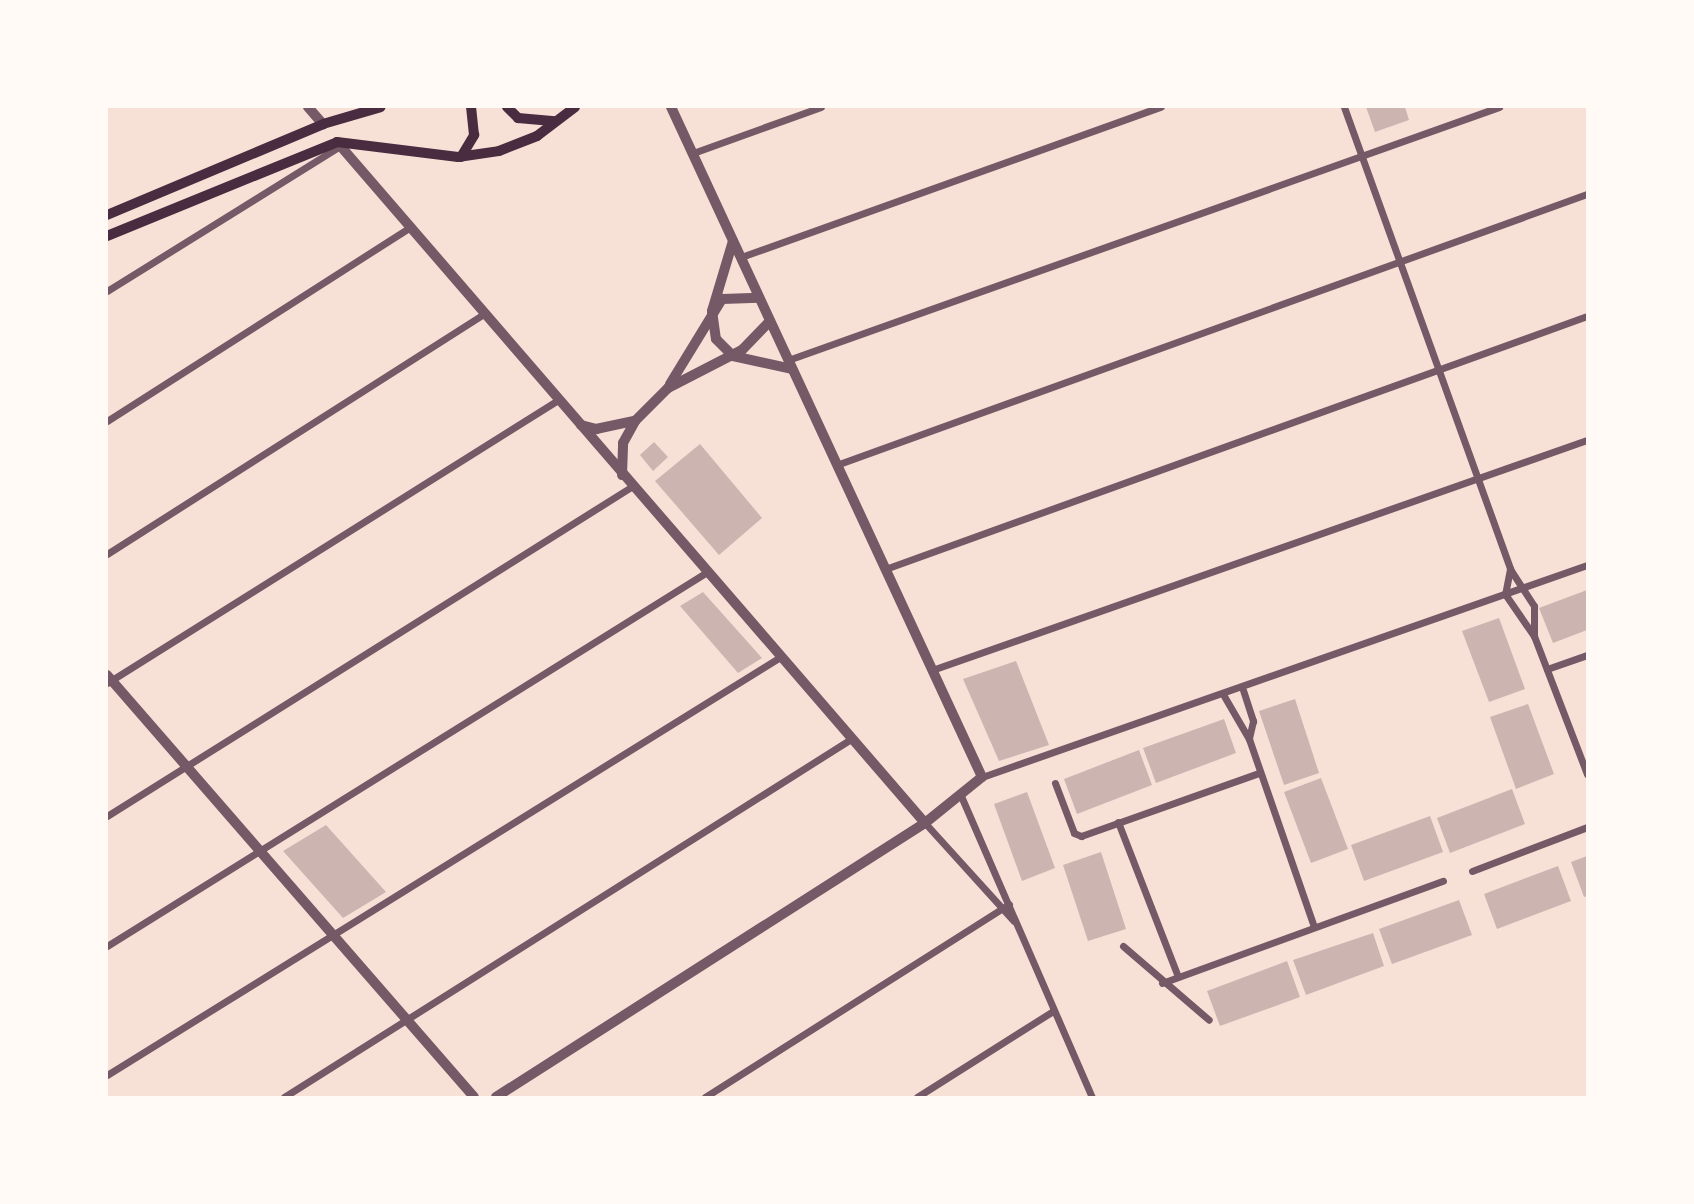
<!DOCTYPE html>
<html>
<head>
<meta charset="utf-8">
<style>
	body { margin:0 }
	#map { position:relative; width:1694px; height:1204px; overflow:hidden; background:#f7e1d7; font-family:Inter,sans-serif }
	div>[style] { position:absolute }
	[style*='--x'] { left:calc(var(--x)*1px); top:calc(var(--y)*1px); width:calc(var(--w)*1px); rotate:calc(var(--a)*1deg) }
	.building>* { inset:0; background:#ccb4b1 }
	.minor>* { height:7px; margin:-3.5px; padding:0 3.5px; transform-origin:3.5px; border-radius:3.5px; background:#755966 }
	.tertiary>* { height:10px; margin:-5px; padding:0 5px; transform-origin:5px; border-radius:5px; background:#755966 }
	.secondary>* { height:10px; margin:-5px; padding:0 5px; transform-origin:5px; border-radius:5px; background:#4a2c40 }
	span { translate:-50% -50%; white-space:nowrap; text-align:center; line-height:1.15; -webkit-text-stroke:7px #fffaf5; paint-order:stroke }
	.frame { position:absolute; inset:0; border:108px solid #fffaf5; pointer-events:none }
</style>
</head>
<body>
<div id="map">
	<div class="building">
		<div style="clip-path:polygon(1366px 107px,1405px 107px,1409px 120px,1375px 132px)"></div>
		<div style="clip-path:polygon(654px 442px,668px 457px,653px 471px,640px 455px)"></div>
		<div style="clip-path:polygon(700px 444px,762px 518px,719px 555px,655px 481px)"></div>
		<div style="clip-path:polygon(1587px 590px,1587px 630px,1553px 643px,1539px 608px)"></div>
		<div style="clip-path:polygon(703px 592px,762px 658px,738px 673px,680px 606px)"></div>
		<div style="clip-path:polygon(1499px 618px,1525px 689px,1489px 702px,1462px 631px)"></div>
		<div style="clip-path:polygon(1016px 661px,1049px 745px,999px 761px,963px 679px)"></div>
		<div style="clip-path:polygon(1295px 699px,1319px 773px,1284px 785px,1259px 711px)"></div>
		<div style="clip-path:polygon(1528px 704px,1554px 774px,1516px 789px,1490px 717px)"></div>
		<div style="clip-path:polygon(1224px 719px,1236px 753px,1156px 783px,1143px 748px)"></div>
		<div style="clip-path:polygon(1139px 750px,1152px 785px,1077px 814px,1064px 779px)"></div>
		<div style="clip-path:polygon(1321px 778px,1348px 849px,1311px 863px,1284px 792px)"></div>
		<div style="clip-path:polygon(1512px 789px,1525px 824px,1450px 853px,1437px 818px)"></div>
		<div style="clip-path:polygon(1027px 792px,1055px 868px,1022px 881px,994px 804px)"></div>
		<div style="clip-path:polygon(1430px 816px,1443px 852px,1364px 881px,1351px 845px)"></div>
		<div style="clip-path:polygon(326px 825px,386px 892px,343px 918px,283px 851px)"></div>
		<div style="clip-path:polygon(1101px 852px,1126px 929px,1088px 941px,1063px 865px)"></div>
		<div style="clip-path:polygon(1587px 856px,1587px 896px,1584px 897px,1571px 862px)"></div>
		<div style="clip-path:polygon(1558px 866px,1571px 901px,1497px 929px,1484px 894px)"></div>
		<div style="clip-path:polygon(1459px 900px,1472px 935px,1392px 964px,1379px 929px)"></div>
		<div style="clip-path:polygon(1373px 933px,1384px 966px,1306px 995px,1293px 960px)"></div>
		<div style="clip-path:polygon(1287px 961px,1300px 997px,1220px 1026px,1207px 991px)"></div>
	</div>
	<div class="minor">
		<div style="--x:1344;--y:107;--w:491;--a:70.2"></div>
		<div style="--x:1510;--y:569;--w:44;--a:57"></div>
		<div style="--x:1534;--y:606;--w:30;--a:90"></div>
		<div style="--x:1534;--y:636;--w:148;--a:69"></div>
		<div style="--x:693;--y:153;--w:136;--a:-19.8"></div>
		<div style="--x:741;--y:257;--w:446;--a:-19.7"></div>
		<div style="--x:107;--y:291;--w:274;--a:-31.9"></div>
		<div style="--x:788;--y:360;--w:755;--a:-19.59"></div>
		<div style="--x:107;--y:421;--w:356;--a:-32.6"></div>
		<div style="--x:839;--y:464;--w:795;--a:-19.85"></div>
		<div style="--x:107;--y:554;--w:445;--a:-32.5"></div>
		<div style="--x:888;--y:568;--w:743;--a:-19.82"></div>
		<div style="--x:1510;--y:569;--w:25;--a:101"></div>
		<div style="--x:1505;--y:594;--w:51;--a:55.4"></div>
		<div style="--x:1547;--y:669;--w:42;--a:-19.3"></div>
		<div style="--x:932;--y:670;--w:694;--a:-19.35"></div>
		<div style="--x:107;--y:683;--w:532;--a:-32.11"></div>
		<div style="--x:1243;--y:690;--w:33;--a:72"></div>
		<div style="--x:1253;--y:721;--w:18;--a:103"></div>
		<div style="--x:1224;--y:696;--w:50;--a:59.8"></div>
		<div style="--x:1249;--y:739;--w:199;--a:70.9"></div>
		<div style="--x:982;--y:777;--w:641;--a:-19.31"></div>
		<div style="--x:1055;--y:783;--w:53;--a:69.2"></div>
		<div style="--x:1074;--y:833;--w:8;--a:23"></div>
		<div style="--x:1081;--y:836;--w:189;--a:-19.5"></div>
		<div style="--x:961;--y:796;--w:328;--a:66.5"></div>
		<div style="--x:107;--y:816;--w:619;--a:-32.12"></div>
		<div style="--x:1118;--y:822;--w:166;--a:68.8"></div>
		<div style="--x:925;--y:823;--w:132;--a:47.8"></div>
		<div style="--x:1472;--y:871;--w:123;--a:-20.9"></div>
		<div style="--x:107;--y:946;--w:707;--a:-31.94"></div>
		<div style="--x:1123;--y:946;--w:113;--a:40.7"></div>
		<div style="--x:1162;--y:983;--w:299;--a:-20"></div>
		<div style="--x:107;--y:1075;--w:792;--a:-31.84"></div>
		<div style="--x:284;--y:1097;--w:671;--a:-32.27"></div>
		<div style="--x:705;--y:1097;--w:360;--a:-32.4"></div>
		<div style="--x:917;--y:1097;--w:161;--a:-32.3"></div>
	</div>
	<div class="tertiary">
		<div style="--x:308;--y:107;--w:23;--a:49"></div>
		<div style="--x:337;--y:142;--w:900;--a:49.19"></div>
		<div style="--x:733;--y:241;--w:73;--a:106.7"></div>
		<div style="--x:712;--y:311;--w:28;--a:82"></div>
		<div style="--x:716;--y:339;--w:24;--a:45"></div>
		<div style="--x:733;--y:356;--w:60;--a:12.4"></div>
		<div style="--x:670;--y:384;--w:100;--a:-58.5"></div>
		<div style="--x:722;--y:299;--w:37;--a:-2"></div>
		<div style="--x:581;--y:425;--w:16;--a:15"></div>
		<div style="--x:596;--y:429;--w:40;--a:-12"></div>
		<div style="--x:622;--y:475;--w:32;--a:-88"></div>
		<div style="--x:623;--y:443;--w:25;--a:-61"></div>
		<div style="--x:635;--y:421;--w:47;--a:-45"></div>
		<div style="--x:668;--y:388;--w:83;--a:-27.2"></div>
		<div style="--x:742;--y:350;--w:40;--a:-46"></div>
		<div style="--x:107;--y:675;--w:559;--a:48.99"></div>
		<div style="--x:496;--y:1097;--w:509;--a:-32.57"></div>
		<div style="--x:925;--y:823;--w:73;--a:-38.9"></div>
		<div style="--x:982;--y:777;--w:739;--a:-114.9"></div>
	</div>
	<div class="secondary">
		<div style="--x:507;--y:107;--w:16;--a:45"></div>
		<div style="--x:518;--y:118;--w:37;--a:5"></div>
		<div style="--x:461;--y:157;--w:26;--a:-59"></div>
		<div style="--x:474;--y:135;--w:28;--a:-96"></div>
		<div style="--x:107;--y:215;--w:234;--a:-22.8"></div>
		<div style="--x:323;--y:124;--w:60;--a:-16.3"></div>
		<div style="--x:107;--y:236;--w:248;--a:-22.2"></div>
		<div style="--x:337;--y:142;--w:122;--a:7.1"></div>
		<div style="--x:458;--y:157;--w:41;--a:-8.3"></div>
		<div style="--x:499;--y:151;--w:41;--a:-21.5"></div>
		<div style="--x:537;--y:136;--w:48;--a:-37.3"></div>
	</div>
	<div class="frame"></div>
</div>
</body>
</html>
